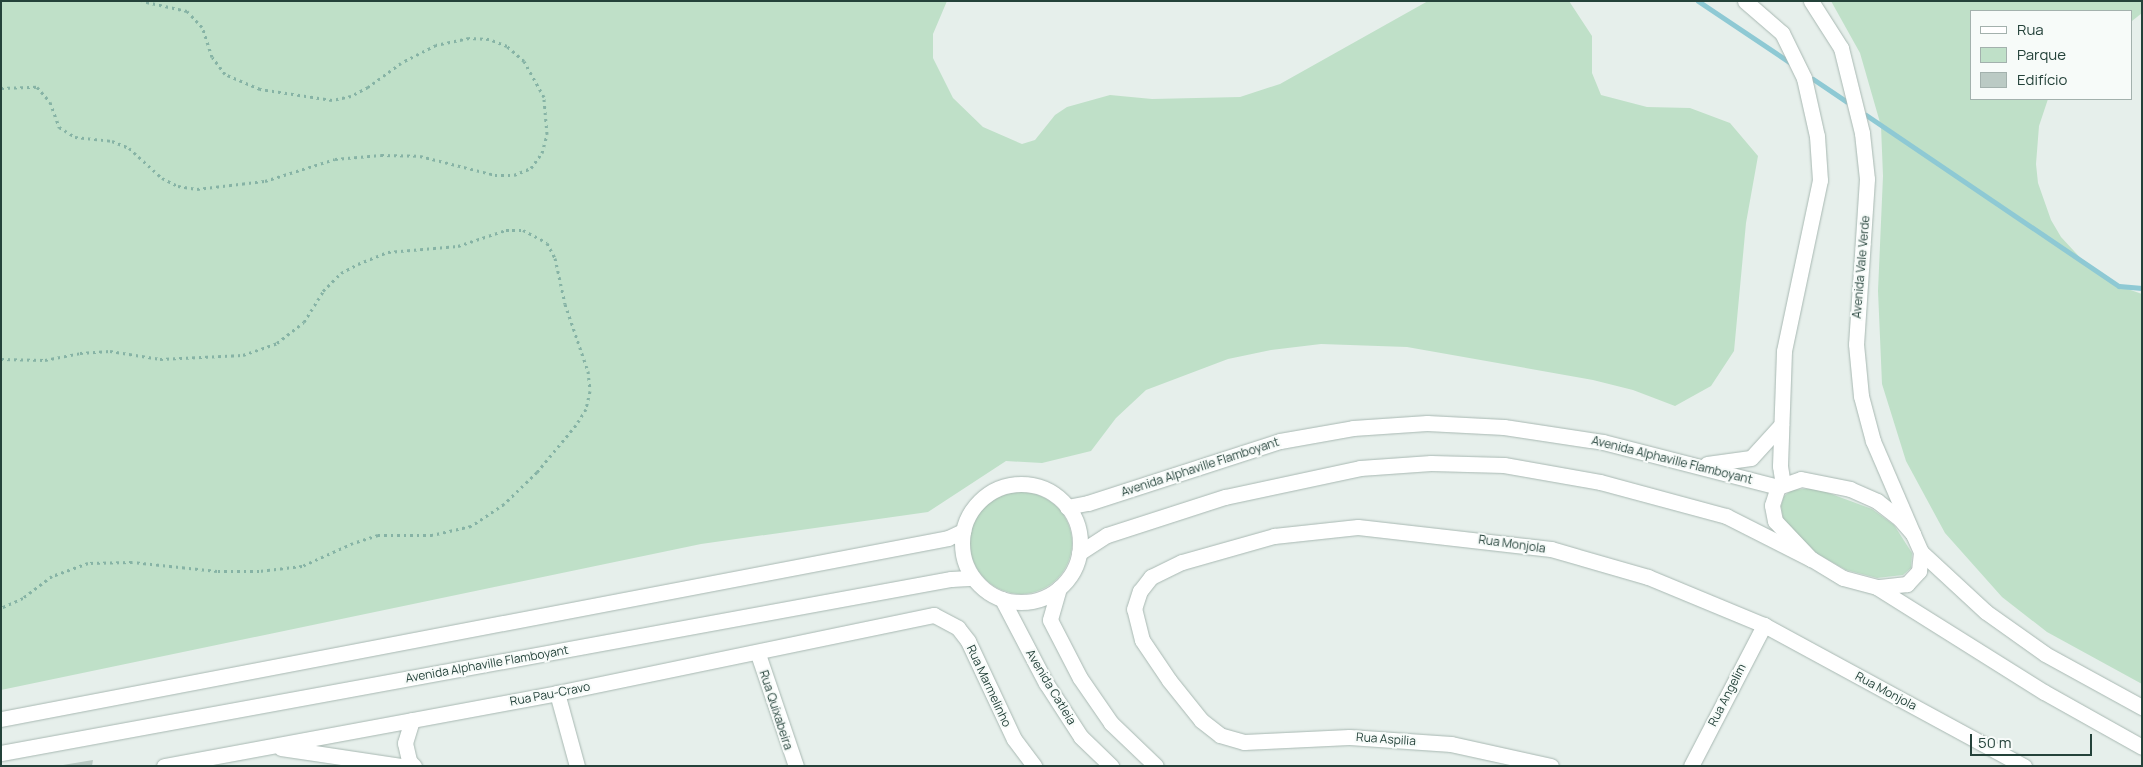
<!DOCTYPE html>
<html>
<head>
<meta charset="utf-8">
<style>
	body { margin:0 }
	#map { position:relative; width:2143px; height:767px; overflow:hidden; background:#e6efeb; font-family:Manrope,sans-serif }
	div>[style] { position:absolute }
	[style*='--x'] { left:calc(var(--x)*1px); top:calc(var(--y)*1px); width:calc(var(--w)*1px); rotate:calc(var(--a)*1deg) }
	.green>* { inset:0; background:#bfe0c8 }
	.round { border-radius:50% }
	.stream>* { height:5px; margin:-2.5px; padding:0 2.5px; transform-origin:2.5px; border-radius:2.5px; background:#8ec9d4 }
	.building>* { inset:0; background:#bbcac4 }
	.path>* { height:3px; margin-top:-1.5px; transform-origin:0; background:repeating-linear-gradient(90deg,#86b3a5 0 2.5px,transparent 0 6.5px) }
	.roads { filter:drop-shadow(0 0 1px #a8b8b2) drop-shadow(0 0 1px #a8b8b2) }
	.minor>* { height:15px; margin:-7.5px; padding:0 7.5px; transform-origin:7.5px; border-radius:7.5px; background:#fff }
	.tertiary>* { height:15px; margin:-7.5px; padding:0 7.5px; transform-origin:7.5px; border-radius:7.5px; background:#fff }
	.tertiary>.ring { margin:-7.5px; padding:0; box-sizing:content-box; background:none; border:15px solid #fff; border-radius:50% }
	span { translate:-50% -50%; white-space:nowrap; text-align:center; line-height:1.15; -webkit-text-stroke:4px #f7fbf9; paint-order:stroke }
	.street-label { font-size:12px; color:#24423a }
	.frame { position:absolute; inset:0; border:2px solid #24423a; pointer-events:none }
	.legend { position:absolute; left:1970px; top:10px; width:162px; height:90px; box-sizing:border-box; background:#f7fbf9; border:1px solid #a3b1ad; margin:0; padding:6px 9px; list-style:none; font-size:15px; color:#24423a }
	.legend li { display:flex; align-items:center; gap:10px; height:25px }
	.legend b { width:25px; border:1px solid #a3b1ad }
	.scale { position:absolute; left:1970px; top:734px; width:122px; height:22px; box-sizing:border-box; border:2px solid #24423a; border-top:0; padding-left:6px; font-size:15px; line-height:18px; white-space:nowrap; color:#24423a; -webkit-text-stroke:4px #f7fbf9; paint-order:stroke }
</style>
</head>
<body>
<div id="map">
	<div class="green">
		<div style="clip-path:polygon(1px 1px,947px 1px,933px 34px,933px 58px,953px 98px,983px 127px,1022px 144px,1035px 140px,1055px 115px,1067px 107px,1110px 95px,1152px 99px,1240px 97px,1280px 84px,1428px 1px,1569px 1px,1592px 36px,1592px 73px,1601px 95px,1647px 107px,1690px 108px,1730px 123px,1758px 156px,1746px 223px,1734px 351px,1711px 386px,1675px 406px,1633px 390px,1593px 380px,1407px 347px,1321px 344px,1271px 350px,1228px 359px,1146px 390px,1116px 418px,1091px 451px,1042px 463px,1006px 461px,928px 512px,701px 544px,1px 690px)"></div>
		<div style="clip-path:polygon(1831px 1px,2142px 1px,2142px 13px,2132px 21px,2132px 11px,1972px 11px,1972px 99px,2048px 99px,2039px 126px,2036px 164px,2038px 183px,2051px 220px,2061px 237px,2087px 265px,2119px 286px,2142px 294px,2142px 684px,2047px 632px,2002px 597px,1945px 533px,1906px 461px,1882px 384px,1878px 291px,1883px 176px,1881px 126px,1860px 53px)"></div>
		<div style="clip-path:polygon(1815px 488px,1872px 509px,1894px 525px,1912px 553px,1911px 568px,1903px 575px,1877px 578px,1846px 570px,1816px 553px,1793px 530px,1783px 518px,1781px 506px,1784px 496px,1792px 490px)"></div>
		<div class="round" style="left:970px;top:492px;width:102px;height:102px"></div>
	</div>
	<div class="stream">
		<div style="--x:1698;--y:1;--w:110;--a:33.8"></div>
		<div style="--x:1813;--y:79;--w:40;--a:34"></div>
		<div style="--x:1866;--y:115;--w:305;--a:34.1"></div>
		<div style="--x:2119;--y:286;--w:23;--a:5"></div>
	</div>
	<div class="building">
		<div style="clip-path:polygon(93px 760px,92px 766px,64px 766px,63px 765px)"></div>
	</div>
	<div class="path">
		<div style="--x:1;--y:88;--w:36;--a:-2"></div>
		<div style="--x:37;--y:87;--w:20;--a:49"></div>
		<div style="--x:50;--y:102;--w:27;--a:70"></div>
		<div style="--x:59;--y:127;--w:19;--a:32"></div>
		<div style="--x:75;--y:137;--w:37;--a:6"></div>
		<div style="--x:112;--y:141;--w:18;--a:22"></div>
		<div style="--x:129;--y:148;--w:45;--a:42.3"></div>
		<div style="--x:162;--y:178;--w:18;--a:27"></div>
		<div style="--x:178;--y:186;--w:19;--a:9"></div>
		<div style="--x:197;--y:189;--w:68;--a:-6.7"></div>
		<div style="--x:265;--y:181;--w:73;--a:-17.4"></div>
		<div style="--x:335;--y:159;--w:46;--a:-5"></div>
		<div style="--x:381;--y:155;--w:39;--a:1"></div>
		<div style="--x:420;--y:156;--w:77;--a:14.2"></div>
		<div style="--x:495;--y:175;--w:19;--a:0"></div>
		<div style="--x:514;--y:175;--w:18;--a:-22"></div>
		<div style="--x:531;--y:168;--w:19;--a:-54"></div>
		<div style="--x:542;--y:153;--w:20;--a:-75"></div>
		<div style="--x:547;--y:134;--w:37;--a:-95"></div>
		<div style="--x:544;--y:97;--w:41;--a:-119.1"></div>
		<div style="--x:524;--y:61;--w:23;--a:-139"></div>
		<div style="--x:507;--y:46;--w:19;--a:-159"></div>
		<div style="--x:489;--y:39;--w:20;--a:-177"></div>
		<div style="--x:469;--y:38;--w:34;--a:168"></div>
		<div style="--x:436;--y:45;--w:39;--a:153"></div>
		<div style="--x:401;--y:63;--w:41;--a:144"></div>
		<div style="--x:368;--y:87;--w:19;--a:152"></div>
		<div style="--x:351;--y:96;--w:19;--a:168"></div>
		<div style="--x:332;--y:100;--w:73;--a:-171.3"></div>
		<div style="--x:260;--y:89;--w:38;--a:-157"></div>
		<div style="--x:225;--y:74;--w:21;--a:-127"></div>
		<div style="--x:212;--y:57;--w:32;--a:-108"></div>
		<div style="--x:202;--y:27;--w:22;--a:-133"></div>
		<div style="--x:187;--y:11;--w:46;--a:-167.5"></div>
		<div style="--x:1;--y:359;--w:44;--a:1.3"></div>
		<div style="--x:45;--y:360;--w:36;--a:-11"></div>
		<div style="--x:80;--y:353;--w:30;--a:-4"></div>
		<div style="--x:110;--y:351;--w:51;--a:9.1"></div>
		<div style="--x:160;--y:359;--w:83;--a:-2.8"></div>
		<div style="--x:243;--y:355;--w:36;--a:-19"></div>
		<div style="--x:277;--y:343;--w:34;--a:-38"></div>
		<div style="--x:304;--y:322;--w:36;--a:-58"></div>
		<div style="--x:323;--y:291;--w:25;--a:-45"></div>
		<div style="--x:341;--y:273;--w:19;--a:-28"></div>
		<div style="--x:358;--y:264;--w:32;--a:-22"></div>
		<div style="--x:388;--y:252;--w:70;--a:-4.9"></div>
		<div style="--x:458;--y:246;--w:51;--a:-18.4"></div>
		<div style="--x:506;--y:230;--w:17;--a:0"></div>
		<div style="--x:523;--y:230;--w:27;--a:28"></div>
		<div style="--x:547;--y:243;--w:17;--a:62"></div>
		<div style="--x:555;--y:258;--w:47;--a:77.7"></div>
		<div style="--x:565;--y:304;--w:71;--a:71.1"></div>
		<div style="--x:588;--y:371;--w:20;--a:84"></div>
		<div style="--x:590;--y:391;--w:18;--a:103"></div>
		<div style="--x:586;--y:409;--w:19;--a:122"></div>
		<div style="--x:576;--y:425;--w:61;--a:129.7"></div>
		<div style="--x:537;--y:472;--w:46;--a:135.9"></div>
		<div style="--x:504;--y:504;--w:40;--a:146"></div>
		<div style="--x:471;--y:526;--w:40;--a:167"></div>
		<div style="--x:432;--y:535;--w:54;--a:180"></div>
		<div style="--x:378;--y:535;--w:26;--a:162"></div>
		<div style="--x:353;--y:543;--w:56;--a:155.7"></div>
		<div style="--x:302;--y:566;--w:43;--a:173.4"></div>
		<div style="--x:259;--y:571;--w:42;--a:180"></div>
		<div style="--x:217;--y:571;--w:85;--a:-174"></div>
		<div style="--x:132;--y:562;--w:44;--a:178.7"></div>
		<div style="--x:88;--y:563;--w:38;--a:160"></div>
		<div style="--x:52;--y:576;--w:36;--a:143"></div>
		<div style="--x:23;--y:598;--w:24;--a:156"></div>
	</div>
	<div class="roads">
		<div class="minor">
			<div style="--x:1059;--y:588;--w:33;--a:106"></div>
			<div style="--x:1050;--y:620;--w:65;--a:62.7"></div>
			<div style="--x:1080;--y:678;--w:55;--a:55.4"></div>
			<div style="--x:1111;--y:723;--w:62;--a:43.7"></div>
			<div style="--x:1002;--y:599;--w:95;--a:62.4"></div>
			<div style="--x:1046;--y:683;--w:64;--a:57.1"></div>
			<div style="--x:1081;--y:737;--w:42;--a:44"></div>
			<div style="--x:758;--y:654;--w:118;--a:71.3"></div>
			<div style="--x:557;--y:693;--w:76;--a:74.7"></div>
			<div style="--x:412;--y:720;--w:24;--a:107"></div>
			<div style="--x:405;--y:743;--w:18;--a:77"></div>
			<div style="--x:409;--y:761;--w:7;--a:45"></div>
			<div style="--x:281;--y:748;--w:121;--a:8.5"></div>
			<div style="--x:164;--y:766;--w:400;--a:-10.5"></div>
			<div style="--x:557;--y:693;--w:385;--a:-11.7"></div>
			<div style="--x:934;--y:615;--w:27;--a:28"></div>
			<div style="--x:958;--y:628;--w:16;--a:52"></div>
			<div style="--x:968;--y:641;--w:108;--a:64.9"></div>
			<div style="--x:1014;--y:739;--w:34;--a:53"></div>
			<div style="--x:1551;--y:766;--w:102;--a:-167.6"></div>
			<div style="--x:1451;--y:744;--w:102;--a:-176.1"></div>
			<div style="--x:1349;--y:737;--w:105;--a:177.3"></div>
			<div style="--x:1244;--y:742;--w:25;--a:-164"></div>
			<div style="--x:1220;--y:735;--w:24;--a:-142"></div>
			<div style="--x:1201;--y:720;--w:51;--a:-128.7"></div>
			<div style="--x:1169;--y:680;--w:48;--a:-124"></div>
			<div style="--x:1142;--y:640;--w:32;--a:-104"></div>
			<div style="--x:1134;--y:609;--w:19;--a:-72"></div>
			<div style="--x:1140;--y:591;--w:18;--a:-52"></div>
			<div style="--x:1151;--y:577;--w:34;--a:-26"></div>
			<div style="--x:1182;--y:562;--w:96;--a:-15.8"></div>
			<div style="--x:1274;--y:536;--w:84;--a:-6.1"></div>
			<div style="--x:1358;--y:527;--w:194;--a:6.5"></div>
			<div style="--x:1551;--y:549;--w:101;--a:16.1"></div>
			<div style="--x:1648;--y:577;--w:126;--a:22.5"></div>
			<div style="--x:1764;--y:625;--w:296;--a:28.5"></div>
			<div style="--x:1691;--y:766;--w:159;--a:-62.6"></div>
		</div>
		<div class="tertiary">
			<div style="--x:1745;--y:1;--w:49;--a:40.9"></div>
			<div style="--x:1782;--y:33;--w:50;--a:63.9"></div>
			<div style="--x:1804;--y:78;--w:59;--a:77.4"></div>
			<div style="--x:1817;--y:136;--w:44;--a:86.1"></div>
			<div style="--x:1820;--y:180;--w:175;--a:101.9"></div>
			<div style="--x:1784;--y:351;--w:115;--a:92"></div>
			<div style="--x:1780;--y:466;--w:18;--a:81"></div>
			<div style="--x:1811;--y:1;--w:56;--a:57.4"></div>
			<div style="--x:1841;--y:48;--w:88;--a:76.1"></div>
			<div style="--x:1862;--y:133;--w:46;--a:83.8"></div>
			<div style="--x:1867;--y:179;--w:165;--a:93.8"></div>
			<div style="--x:1856;--y:344;--w:52;--a:84.5"></div>
			<div style="--x:1861;--y:396;--w:47;--a:75.1"></div>
			<div style="--x:1873;--y:441;--w:101;--a:66.7"></div>
			<div style="--x:1707;--y:464;--w:44;--a:-7.8"></div>
			<div style="--x:1751;--y:458;--w:45;--a:-47.7"></div>
			<div style="--x:1801;--y:479;--w:50;--a:11.5"></div>
			<div style="--x:1850;--y:489;--w:30;--a:24"></div>
			<div style="--x:1877;--y:501;--w:29;--a:38"></div>
			<div style="--x:1900;--y:519;--w:20;--a:49"></div>
			<div style="--x:1913;--y:534;--w:20;--a:66"></div>
			<div style="--x:1921;--y:552;--w:19;--a:96"></div>
			<div style="--x:1919;--y:571;--w:18;--a:133"></div>
			<div style="--x:1907;--y:584;--w:30;--a:174"></div>
			<div style="--x:1877;--y:587;--w:35;--a:-165"></div>
			<div style="--x:1843;--y:578;--w:37;--a:-149"></div>
			<div style="--x:1811;--y:559;--w:52;--a:-133.5"></div>
			<div style="--x:1775;--y:521;--w:16;--a:-101"></div>
			<div style="--x:1772;--y:505;--w:19;--a:-72"></div>
			<div style="--x:1778;--y:487;--w:24;--a:-19"></div>
			<div class="ring" style="left:962px;top:484px;width:103px;height:103px"></div>
			<div style="--x:1067;--y:507;--w:21;--a:-11"></div>
			<div style="--x:1088;--y:503;--w:202;--a:-17.9"></div>
			<div style="--x:1280;--y:441;--w:74;--a:-10.1"></div>
			<div style="--x:1353;--y:428;--w:74;--a:-3.9"></div>
			<div style="--x:1427;--y:423;--w:77;--a:3"></div>
			<div style="--x:1504;--y:427;--w:100;--a:8.6"></div>
			<div style="--x:1603;--y:442;--w:181;--a:14.4"></div>
			<div style="--x:1921;--y:552;--w:88;--a:42.7"></div>
			<div style="--x:1986;--y:612;--w:72;--a:35.4"></div>
			<div style="--x:2045;--y:654;--w:111;--a:28.7"></div>
			<div style="--x:1079;--y:553;--w:33;--a:-33"></div>
			<div style="--x:1107;--y:535;--w:124;--a:-17.9"></div>
			<div style="--x:1225;--y:497;--w:138;--a:-12.1"></div>
			<div style="--x:1360;--y:468;--w:71;--a:-4"></div>
			<div style="--x:1431;--y:463;--w:73;--a:1.6"></div>
			<div style="--x:1504;--y:465;--w:97;--a:10"></div>
			<div style="--x:1600;--y:482;--w:131;--a:15.1"></div>
			<div style="--x:1726;--y:516;--w:95;--a:26.8"></div>
			<div style="--x:1878;--y:588;--w:196;--a:32.1"></div>
			<div style="--x:2044;--y:692;--w:112;--a:29.3"></div>
			<div style="--x:1;--y:719;--w:964;--a:-10.82"></div>
			<div style="--x:948;--y:538;--w:17;--a:-25"></div>
			<div style="--x:1;--y:753;--w:966;--a:-10.38"></div>
			<div style="--x:951;--y:579;--w:22;--a:-3"></div>
		</div>
	</div>
	<div class="street-label">
		<span style="left:1861px;top:267px;rotate:-85deg">Avenida Vale Verde</span>
		<span style="left:1672px;top:460px;rotate:14deg">Avenida Alphaville Flamboyant</span>
		<span style="left:1200px;top:467px;rotate:-18deg">Avenida Alphaville Flamboyant</span>
		<span style="left:1512px;top:544px;rotate:8deg">Rua Monjola</span>
		<span style="left:487px;top:664px;rotate:-10deg">Avenida Alphaville Flamboyant</span>
		<span style="left:989px;top:686px;rotate:65deg">Rua Marmelinho</span>
		<span style="left:1051px;top:687px;rotate:59deg">Avenida Catleia</span>
		<span style="left:1886px;top:691px;rotate:28deg">Rua Monjola</span>
		<span style="left:550px;top:694px;rotate:-11deg">Rua Pau-Cravo</span>
		<span style="left:1727px;top:695px;rotate:-63deg">Rua Angelim</span>
		<span style="left:776px;top:710px;rotate:72deg">Rua Quixabeira</span>
		<span style="left:1386px;top:739px;rotate:4deg">Rua Aspilia</span>
	</div>
	<div class="frame"></div>
	<ul class="legend">
	<li><b style="height:6px;background:#fff"></b>Rua</li>
	<li><b style="height:14px;background:#bfe0c8"></b>Parque</li>
	<li><b style="height:14px;background:#bbcac4"></b>Edifício</li>
	</ul>
	<div class="scale">50 m</div>
</div>
</body>
</html>
